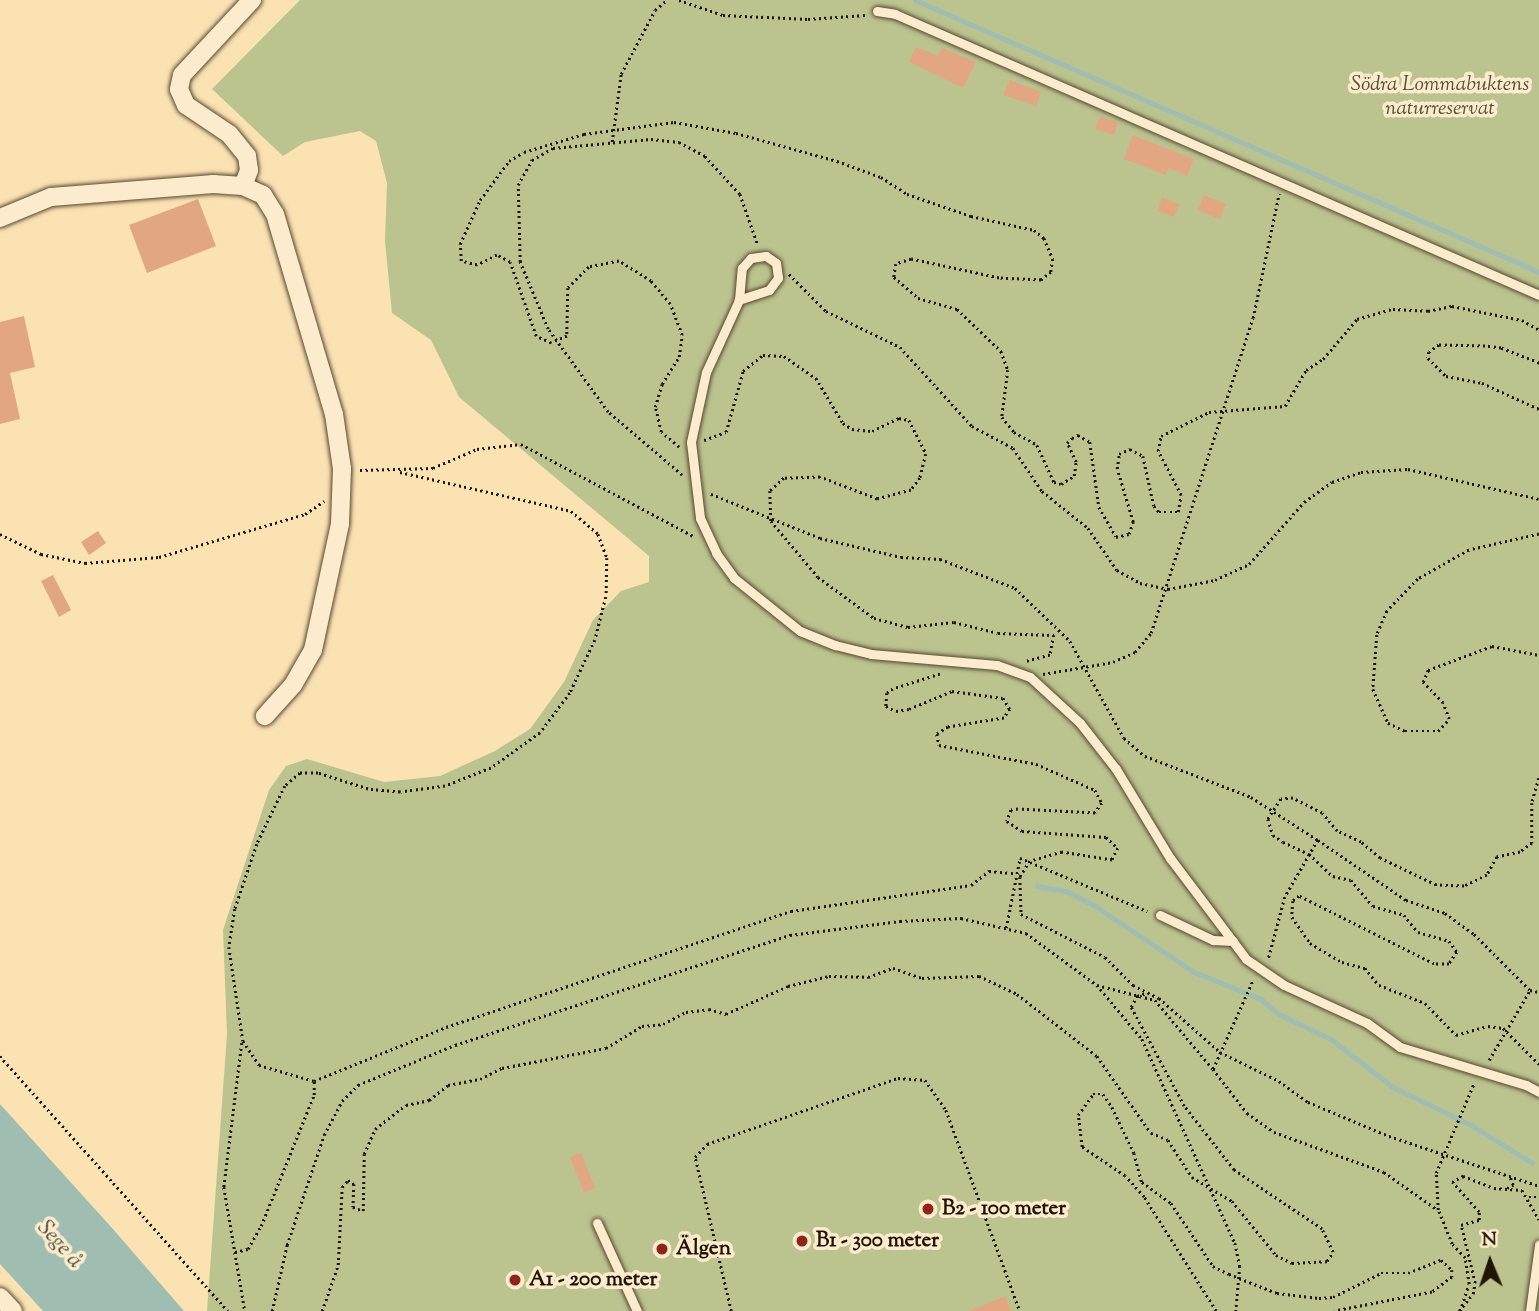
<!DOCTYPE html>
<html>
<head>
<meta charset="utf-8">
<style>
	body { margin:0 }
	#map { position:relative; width:1539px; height:1311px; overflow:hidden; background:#fbe2b2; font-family:"Sorts Mill Goudy",serif }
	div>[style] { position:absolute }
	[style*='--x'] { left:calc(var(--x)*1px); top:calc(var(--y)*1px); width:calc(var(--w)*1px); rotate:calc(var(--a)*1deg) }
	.green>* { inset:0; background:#bbc48f }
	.water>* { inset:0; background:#9fbdb1 }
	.stream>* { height:5px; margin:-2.5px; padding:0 2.5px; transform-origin:2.5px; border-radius:2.5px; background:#9fbdb1 }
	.building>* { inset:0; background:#e2a782 }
	.path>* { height:2.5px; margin-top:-1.25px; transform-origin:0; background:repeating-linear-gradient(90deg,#201405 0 2px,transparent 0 5.5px) }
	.roads { filter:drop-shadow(0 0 2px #574830) drop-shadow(0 0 2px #574830) }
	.lane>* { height:9px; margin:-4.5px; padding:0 4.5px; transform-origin:4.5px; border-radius:4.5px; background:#fceccd }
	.street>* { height:18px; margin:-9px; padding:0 9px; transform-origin:9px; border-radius:9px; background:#fceccd }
	.dots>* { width:19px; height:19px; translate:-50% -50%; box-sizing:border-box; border:4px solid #fceccd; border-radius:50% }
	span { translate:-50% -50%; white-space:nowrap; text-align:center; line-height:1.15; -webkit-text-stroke:7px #fceccd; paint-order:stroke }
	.park-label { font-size:21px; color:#565235; font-style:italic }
	.poi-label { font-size:21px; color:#201405; font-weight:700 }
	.left { translate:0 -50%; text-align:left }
	.water-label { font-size:23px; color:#4c4f41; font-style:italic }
	.north { position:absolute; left:1455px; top:1227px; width:70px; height:70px; -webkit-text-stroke:5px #fceccd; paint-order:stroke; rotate:358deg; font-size:19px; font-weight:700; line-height:28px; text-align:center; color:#201405 }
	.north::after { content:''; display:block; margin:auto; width:24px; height:32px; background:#201405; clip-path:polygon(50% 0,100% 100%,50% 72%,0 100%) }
</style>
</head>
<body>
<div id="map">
	<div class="green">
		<div style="clip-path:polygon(300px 0,1539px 0,1539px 1311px,207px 1311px,227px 1034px,223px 930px,269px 790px,286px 766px,307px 759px,384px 782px,440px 776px,495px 751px,530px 729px,564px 682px,593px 620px,621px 591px,649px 582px,649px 556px,459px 397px,431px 340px,392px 313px,385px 241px,387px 183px,376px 141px,360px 131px,305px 142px,283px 156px,212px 89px)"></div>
	</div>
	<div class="water">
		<div style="clip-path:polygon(0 1104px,112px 1228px,184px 1311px,43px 1311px,0 1264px)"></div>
	</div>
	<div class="stream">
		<div style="--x:915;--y:0;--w:681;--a:23.55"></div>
		<div style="--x:1037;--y:886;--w:29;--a:10"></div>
		<div style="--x:1066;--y:891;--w:33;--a:27"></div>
		<div style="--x:1095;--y:906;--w:119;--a:33.7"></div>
		<div style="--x:1194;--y:972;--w:72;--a:21.9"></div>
		<div style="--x:1261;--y:999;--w:21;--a:41"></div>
		<div style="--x:1277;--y:1013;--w:61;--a:26.1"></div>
		<div style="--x:1332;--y:1040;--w:75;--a:37.9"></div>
		<div style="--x:1391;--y:1086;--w:89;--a:26"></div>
		<div style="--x:1471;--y:1125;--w:72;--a:31.9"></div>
	</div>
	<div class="building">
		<div style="clip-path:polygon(916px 47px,938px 56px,942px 48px,976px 62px,963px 88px,909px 62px)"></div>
		<div style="clip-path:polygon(1010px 80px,1041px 92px,1036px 106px,1003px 95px)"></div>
		<div style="clip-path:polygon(1100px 116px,1118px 123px,1114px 135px,1095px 129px)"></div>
		<div style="clip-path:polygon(1133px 135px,1194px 159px,1187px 176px,1169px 168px,1166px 175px,1124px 159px)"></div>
		<div style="clip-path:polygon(1204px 195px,1226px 204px,1220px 219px,1198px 210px)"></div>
		<div style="clip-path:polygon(1162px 197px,1179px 204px,1174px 217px,1157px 211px)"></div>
		<div style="clip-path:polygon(198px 199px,216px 246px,147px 273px,129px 225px)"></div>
		<div style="clip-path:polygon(24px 316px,35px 367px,10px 373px,20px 419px,0 424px,0 322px)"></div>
		<div style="clip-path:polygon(98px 531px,106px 543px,89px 555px,81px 542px)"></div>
		<div style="clip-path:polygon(53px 575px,71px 610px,59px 617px,41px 581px)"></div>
		<div style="clip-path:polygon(581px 1153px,595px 1188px,584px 1193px,570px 1157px)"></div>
		<div style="clip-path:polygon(1005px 1296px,1011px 1311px,969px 1311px)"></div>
	</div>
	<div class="path">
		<div style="--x:679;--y:0;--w:46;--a:18.8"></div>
		<div style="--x:723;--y:15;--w:85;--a:2.7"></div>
		<div style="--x:808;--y:19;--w:57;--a:-4"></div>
		<div style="--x:612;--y:142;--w:69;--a:-82.5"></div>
		<div style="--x:621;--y:74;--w:72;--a:-62"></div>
		<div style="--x:655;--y:10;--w:16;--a:-40"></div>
		<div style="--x:789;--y:274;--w:52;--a:45"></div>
		<div style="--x:826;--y:311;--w:82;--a:25.9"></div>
		<div style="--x:900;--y:347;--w:107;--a:47.7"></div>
		<div style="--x:972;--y:426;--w:47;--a:28.2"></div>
		<div style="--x:1013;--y:448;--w:52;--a:56"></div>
		<div style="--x:1042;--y:491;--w:59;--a:38.8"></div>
		<div style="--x:1088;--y:528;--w:51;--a:55.4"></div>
		<div style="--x:1117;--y:570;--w:26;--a:29"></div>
		<div style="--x:1140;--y:583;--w:29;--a:12"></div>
		<div style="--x:1168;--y:589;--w:48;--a:-10.8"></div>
		<div style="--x:1215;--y:580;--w:38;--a:-25"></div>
		<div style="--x:1249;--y:564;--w:83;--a:-48.4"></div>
		<div style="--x:1304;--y:502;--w:34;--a:-36"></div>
		<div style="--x:1332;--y:482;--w:31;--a:-19"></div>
		<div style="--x:1361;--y:472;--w:47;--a:-3.7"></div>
		<div style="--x:1408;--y:469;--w:134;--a:12.9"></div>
		<div style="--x:1539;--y:363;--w:41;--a:-158.5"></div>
		<div style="--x:1501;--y:348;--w:16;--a:-173"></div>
		<div style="--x:1485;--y:346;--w:46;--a:-178.8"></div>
		<div style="--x:1439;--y:345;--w:12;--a:145"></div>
		<div style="--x:1429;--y:352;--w:6;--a:99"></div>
		<div style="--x:1428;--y:358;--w:25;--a:45"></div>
		<div style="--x:1446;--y:376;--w:37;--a:11"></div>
		<div style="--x:1482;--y:383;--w:63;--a:24.5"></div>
		<div style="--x:704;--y:440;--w:23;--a:-20"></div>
		<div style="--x:726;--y:432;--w:63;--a:-74.4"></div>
		<div style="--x:743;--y:371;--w:26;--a:-39"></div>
		<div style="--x:763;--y:355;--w:21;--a:3"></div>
		<div style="--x:784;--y:356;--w:39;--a:35"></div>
		<div style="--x:816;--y:378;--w:52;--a:59"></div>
		<div style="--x:843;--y:423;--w:11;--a:34"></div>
		<div style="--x:852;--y:429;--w:20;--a:6"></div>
		<div style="--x:872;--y:431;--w:30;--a:-26"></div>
		<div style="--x:899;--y:418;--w:10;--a:11"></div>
		<div style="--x:909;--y:420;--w:38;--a:63"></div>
		<div style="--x:926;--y:454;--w:25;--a:104"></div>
		<div style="--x:920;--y:478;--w:15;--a:127"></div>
		<div style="--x:911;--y:490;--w:35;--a:165"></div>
		<div style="--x:877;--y:499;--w:61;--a:-158.9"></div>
		<div style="--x:820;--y:477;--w:36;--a:178"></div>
		<div style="--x:784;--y:478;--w:19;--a:137"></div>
		<div style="--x:770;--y:491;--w:30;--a:88"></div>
		<div style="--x:771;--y:521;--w:73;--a:50"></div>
		<div style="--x:818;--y:577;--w:69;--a:36.2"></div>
		<div style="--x:874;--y:618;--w:35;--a:15"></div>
		<div style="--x:908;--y:627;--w:46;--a:-6.2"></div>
		<div style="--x:954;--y:622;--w:45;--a:14"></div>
		<div style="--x:998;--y:633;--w:56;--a:2"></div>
		<div style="--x:1054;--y:635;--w:20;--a:101"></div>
		<div style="--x:1050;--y:655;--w:24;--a:165"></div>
		<div style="--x:679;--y:447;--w:23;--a:-140"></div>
		<div style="--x:661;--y:432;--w:26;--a:-103"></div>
		<div style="--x:655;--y:407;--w:24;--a:-73"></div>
		<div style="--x:662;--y:384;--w:32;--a:-58"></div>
		<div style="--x:679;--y:357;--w:22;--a:-82"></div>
		<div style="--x:682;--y:335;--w:33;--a:-111"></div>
		<div style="--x:670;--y:304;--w:30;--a:-130"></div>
		<div style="--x:651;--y:281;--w:38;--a:-148"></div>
		<div style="--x:619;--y:261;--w:31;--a:169"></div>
		<div style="--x:589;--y:267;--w:30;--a:135"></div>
		<div style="--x:568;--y:288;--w:48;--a:91.2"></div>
		<div style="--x:567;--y:336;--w:17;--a:156"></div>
		<div style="--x:551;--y:343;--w:17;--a:-155"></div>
		<div style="--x:536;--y:336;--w:78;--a:-109.4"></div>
		<div style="--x:510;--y:262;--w:15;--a:-152"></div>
		<div style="--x:497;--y:255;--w:22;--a:153"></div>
		<div style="--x:477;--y:265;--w:16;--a:-166"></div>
		<div style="--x:461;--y:261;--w:17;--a:-93"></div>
		<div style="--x:460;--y:244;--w:48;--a:-65.6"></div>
		<div style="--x:480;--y:200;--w:49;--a:-53.4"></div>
		<div style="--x:509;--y:161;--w:17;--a:-31"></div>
		<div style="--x:524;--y:152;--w:63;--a:-16.7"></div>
		<div style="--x:584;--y:134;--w:91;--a:-7.6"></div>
		<div style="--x:674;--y:122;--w:63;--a:10.1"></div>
		<div style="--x:736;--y:133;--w:105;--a:15.5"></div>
		<div style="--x:837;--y:161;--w:47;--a:20"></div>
		<div style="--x:881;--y:177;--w:31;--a:33"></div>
		<div style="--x:907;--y:194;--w:68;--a:19"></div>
		<div style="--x:971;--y:216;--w:65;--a:12.5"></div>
		<div style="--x:1034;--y:230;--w:13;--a:39"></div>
		<div style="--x:1044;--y:238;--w:23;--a:67"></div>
		<div style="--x:1053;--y:259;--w:13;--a:99"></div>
		<div style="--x:1051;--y:272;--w:13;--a:141"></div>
		<div style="--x:1041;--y:280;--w:42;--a:-177.3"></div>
		<div style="--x:999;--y:278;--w:90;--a:-167.8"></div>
		<div style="--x:911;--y:259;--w:16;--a:162"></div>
		<div style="--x:896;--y:264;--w:13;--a:99"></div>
		<div style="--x:894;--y:277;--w:32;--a:41"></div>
		<div style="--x:918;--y:298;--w:41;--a:15.8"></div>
		<div style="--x:957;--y:309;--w:61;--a:43.7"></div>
		<div style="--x:1001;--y:351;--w:20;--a:70"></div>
		<div style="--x:1008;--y:370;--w:47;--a:97.3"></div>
		<div style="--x:1002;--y:417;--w:19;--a:51"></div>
		<div style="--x:1014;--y:432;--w:26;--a:29"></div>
		<div style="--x:1037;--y:445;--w:41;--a:65.3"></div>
		<div style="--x:1054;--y:482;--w:7;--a:16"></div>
		<div style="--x:1061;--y:484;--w:15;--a:-32"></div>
		<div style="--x:1074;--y:476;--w:14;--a:-82"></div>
		<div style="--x:1076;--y:462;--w:21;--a:-115"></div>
		<div style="--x:1067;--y:443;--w:7;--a:-45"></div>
		<div style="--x:1072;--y:438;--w:7;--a:-27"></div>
		<div style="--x:1078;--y:435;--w:14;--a:30"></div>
		<div style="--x:1090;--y:442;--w:66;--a:82.1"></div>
		<div style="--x:1099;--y:507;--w:34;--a:60"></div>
		<div style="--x:1116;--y:537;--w:13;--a:-13"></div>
		<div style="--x:1129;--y:534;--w:13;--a:-72"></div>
		<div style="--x:1133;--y:522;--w:55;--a:-106.8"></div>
		<div style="--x:1117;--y:469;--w:15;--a:-82"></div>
		<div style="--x:1119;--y:454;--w:12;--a:-24"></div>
		<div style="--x:1130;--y:449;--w:15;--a:28"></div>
		<div style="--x:1143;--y:456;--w:51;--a:77.6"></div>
		<div style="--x:1154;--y:506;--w:8;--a:50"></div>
		<div style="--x:1159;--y:512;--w:19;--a:0"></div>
		<div style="--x:1178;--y:512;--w:17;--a:-80"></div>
		<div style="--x:1181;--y:495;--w:50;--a:-117.6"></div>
		<div style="--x:1158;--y:451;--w:15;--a:-79"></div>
		<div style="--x:1161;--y:436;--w:54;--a:-26.6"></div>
		<div style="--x:1209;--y:412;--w:76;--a:-4.5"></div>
		<div style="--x:1285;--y:406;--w:42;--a:-59.7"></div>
		<div style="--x:1306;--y:370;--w:20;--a:-33"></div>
		<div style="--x:1323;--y:359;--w:52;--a:-49.6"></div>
		<div style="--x:1357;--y:319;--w:37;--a:-16"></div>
		<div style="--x:1393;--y:309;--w:35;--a:3"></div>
		<div style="--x:1428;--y:311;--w:25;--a:-12"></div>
		<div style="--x:1452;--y:306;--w:71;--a:11.3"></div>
		<div style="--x:1522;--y:320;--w:20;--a:30"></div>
		<div style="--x:360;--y:470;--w:73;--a:-1.6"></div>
		<div style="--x:433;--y:468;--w:48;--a:-23.4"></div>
		<div style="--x:477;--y:449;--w:44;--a:-6.5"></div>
		<div style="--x:521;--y:444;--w:195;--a:28.1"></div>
		<div style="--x:400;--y:472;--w:175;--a:12.8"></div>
		<div style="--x:571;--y:511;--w:35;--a:40"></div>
		<div style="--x:598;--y:534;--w:26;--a:69"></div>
		<div style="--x:607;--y:558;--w:39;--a:91"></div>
		<div style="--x:606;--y:597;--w:44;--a:104.3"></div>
		<div style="--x:595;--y:640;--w:59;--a:115.3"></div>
		<div style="--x:570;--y:693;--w:50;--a:126.9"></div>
		<div style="--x:540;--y:733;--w:60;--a:144.5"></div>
		<div style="--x:491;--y:768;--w:49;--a:158.6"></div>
		<div style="--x:445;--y:786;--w:45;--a:172.4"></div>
		<div style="--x:400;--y:792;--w:32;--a:-175"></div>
		<div style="--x:368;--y:789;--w:52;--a:-162.3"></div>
		<div style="--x:318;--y:773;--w:18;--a:180"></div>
		<div style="--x:300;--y:773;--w:20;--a:139"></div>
		<div style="--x:285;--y:786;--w:64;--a:115.8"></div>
		<div style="--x:257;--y:844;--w:69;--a:108.7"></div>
		<div style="--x:235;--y:909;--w:38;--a:99"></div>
		<div style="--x:229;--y:947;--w:95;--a:81.5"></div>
		<div style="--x:243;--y:1041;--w:29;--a:56"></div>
		<div style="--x:259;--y:1065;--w:57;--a:16.2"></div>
		<div style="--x:314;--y:1081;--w:143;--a:-22.2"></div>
		<div style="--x:446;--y:1027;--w:364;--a:-18.6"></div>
		<div style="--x:791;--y:911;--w:182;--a:-8.2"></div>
		<div style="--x:971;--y:885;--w:23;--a:-38"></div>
		<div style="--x:989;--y:871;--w:25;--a:5"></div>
		<div style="--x:682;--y:475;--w:97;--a:-139.6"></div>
		<div style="--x:608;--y:412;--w:102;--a:-125.9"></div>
		<div style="--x:548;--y:329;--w:73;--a:-112.7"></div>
		<div style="--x:520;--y:262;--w:77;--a:-91.5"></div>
		<div style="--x:518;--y:185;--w:29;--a:-61"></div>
		<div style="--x:532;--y:160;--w:24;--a:-30"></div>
		<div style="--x:553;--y:148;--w:98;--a:-5.2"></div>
		<div style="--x:651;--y:139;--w:28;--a:6"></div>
		<div style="--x:679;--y:142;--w:30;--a:28"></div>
		<div style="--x:705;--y:156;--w:52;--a:47.4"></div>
		<div style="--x:740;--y:194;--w:54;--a:70.6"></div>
		<div style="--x:711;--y:494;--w:118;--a:22"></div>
		<div style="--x:820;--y:538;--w:83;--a:13.2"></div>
		<div style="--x:901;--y:557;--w:39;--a:3"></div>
		<div style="--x:940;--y:559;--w:80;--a:21.1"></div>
		<div style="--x:1015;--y:588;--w:76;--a:43.9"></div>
		<div style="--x:1070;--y:641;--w:111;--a:60.9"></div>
		<div style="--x:1124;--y:738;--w:28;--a:41"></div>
		<div style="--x:1145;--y:756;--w:114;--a:21.1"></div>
		<div style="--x:1251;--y:797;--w:80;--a:32.7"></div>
		<div style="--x:1318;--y:840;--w:66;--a:120.1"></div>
		<div style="--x:1285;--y:897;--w:66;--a:104.9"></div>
		<div style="--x:0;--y:534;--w:46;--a:26"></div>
		<div style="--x:41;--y:554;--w:45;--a:11.6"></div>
		<div style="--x:85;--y:563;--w:74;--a:-4.6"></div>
		<div style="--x:159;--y:557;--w:152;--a:-16.4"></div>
		<div style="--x:305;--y:514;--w:23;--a:-34"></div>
		<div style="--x:1539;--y:534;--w:72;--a:167.1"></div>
		<div style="--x:1469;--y:550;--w:59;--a:150.4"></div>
		<div style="--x:1418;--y:579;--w:45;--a:134.1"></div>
		<div style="--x:1387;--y:611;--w:26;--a:113"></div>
		<div style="--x:1377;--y:635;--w:54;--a:94.2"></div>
		<div style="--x:1373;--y:689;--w:37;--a:66"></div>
		<div style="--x:1388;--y:723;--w:19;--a:25"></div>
		<div style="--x:1405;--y:731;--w:33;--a:0"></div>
		<div style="--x:1438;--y:731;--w:16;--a:-47"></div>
		<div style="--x:1449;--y:719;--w:17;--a:-111"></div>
		<div style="--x:1443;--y:703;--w:29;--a:-134"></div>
		<div style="--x:1423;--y:682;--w:13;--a:-67"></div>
		<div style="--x:1428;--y:670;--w:68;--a:-20.6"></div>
		<div style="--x:1492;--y:646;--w:48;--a:10.8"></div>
		<div style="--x:940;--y:674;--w:49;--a:162.3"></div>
		<div style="--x:893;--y:689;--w:7;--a:146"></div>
		<div style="--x:887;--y:693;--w:13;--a:94"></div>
		<div style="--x:886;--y:706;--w:11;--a:27"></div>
		<div style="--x:896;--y:711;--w:13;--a:-9"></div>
		<div style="--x:909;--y:709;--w:47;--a:-22.7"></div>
		<div style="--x:952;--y:691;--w:51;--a:7.8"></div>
		<div style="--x:1003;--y:698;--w:13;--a:58"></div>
		<div style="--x:1010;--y:709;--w:11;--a:124"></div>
		<div style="--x:1004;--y:718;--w:57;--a:170.9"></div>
		<div style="--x:948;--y:727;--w:13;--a:148"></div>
		<div style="--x:937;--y:734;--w:11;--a:80"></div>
		<div style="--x:939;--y:745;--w:99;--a:11.1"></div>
		<div style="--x:1036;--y:764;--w:64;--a:23.8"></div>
		<div style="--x:1095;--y:790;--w:15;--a:62"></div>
		<div style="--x:1102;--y:803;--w:12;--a:125"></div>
		<div style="--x:1095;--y:813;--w:77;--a:-177"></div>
		<div style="--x:1018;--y:809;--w:7;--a:172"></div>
		<div style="--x:1011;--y:810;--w:12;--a:110"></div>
		<div style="--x:1007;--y:821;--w:18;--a:34"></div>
		<div style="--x:1022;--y:831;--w:84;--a:4.1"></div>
		<div style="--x:1106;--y:837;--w:16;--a:43"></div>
		<div style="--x:1118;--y:848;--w:13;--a:117"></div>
		<div style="--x:1112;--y:860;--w:51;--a:-170.9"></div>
		<div style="--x:1062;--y:852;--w:33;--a:164"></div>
		<div style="--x:1030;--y:861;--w:19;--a:122"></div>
		<div style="--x:1020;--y:877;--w:37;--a:88"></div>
		<div style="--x:1021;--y:914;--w:94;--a:27.1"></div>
		<div style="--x:1105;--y:957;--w:40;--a:45"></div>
		<div style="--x:1133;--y:985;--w:29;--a:27"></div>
		<div style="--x:1159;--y:998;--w:81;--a:41.5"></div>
		<div style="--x:1220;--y:1052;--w:66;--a:26.2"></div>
		<div style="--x:1279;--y:1081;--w:36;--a:36"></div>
		<div style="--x:1308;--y:1102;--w:88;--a:22.8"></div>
		<div style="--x:1389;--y:1136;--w:158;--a:18.4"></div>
		<div style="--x:1043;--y:674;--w:71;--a:-9.7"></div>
		<div style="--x:1113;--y:662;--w:24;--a:-24"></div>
		<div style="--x:1135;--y:652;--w:25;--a:-50"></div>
		<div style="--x:1151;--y:633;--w:331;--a:-72.1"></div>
		<div style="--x:1253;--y:318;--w:127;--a:-78.2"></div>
		<div style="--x:1539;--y:778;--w:26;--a:106"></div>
		<div style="--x:1532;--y:803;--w:40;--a:90"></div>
		<div style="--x:1532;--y:843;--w:15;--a:143"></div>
		<div style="--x:1520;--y:852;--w:24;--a:168"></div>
		<div style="--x:1497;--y:857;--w:21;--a:119"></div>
		<div style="--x:1487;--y:875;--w:25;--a:154"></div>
		<div style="--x:1464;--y:886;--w:28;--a:-178"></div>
		<div style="--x:1436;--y:885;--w:62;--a:-154.3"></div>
		<div style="--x:1380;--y:858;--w:25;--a:-140"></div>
		<div style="--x:1361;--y:842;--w:26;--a:-155"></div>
		<div style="--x:1337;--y:831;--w:23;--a:-130"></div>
		<div style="--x:1322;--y:813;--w:33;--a:-153"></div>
		<div style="--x:1293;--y:798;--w:12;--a:175"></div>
		<div style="--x:1281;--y:799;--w:24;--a:123"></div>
		<div style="--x:1268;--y:819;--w:17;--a:73"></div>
		<div style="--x:1273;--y:835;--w:12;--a:35"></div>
		<div style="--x:1283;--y:842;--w:29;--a:25"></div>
		<div style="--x:1309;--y:854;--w:33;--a:43"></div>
		<div style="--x:1333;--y:876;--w:18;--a:13"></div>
		<div style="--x:1351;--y:880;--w:34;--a:50"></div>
		<div style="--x:1373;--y:906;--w:32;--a:16"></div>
		<div style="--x:1404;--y:915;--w:22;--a:51"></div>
		<div style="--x:1418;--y:932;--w:32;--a:16"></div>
		<div style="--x:1449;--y:941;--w:14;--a:54"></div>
		<div style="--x:1457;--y:952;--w:14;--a:124"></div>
		<div style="--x:1449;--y:964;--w:15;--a:180"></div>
		<div style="--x:1434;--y:964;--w:151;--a:-153.3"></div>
		<div style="--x:1299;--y:896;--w:8;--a:140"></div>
		<div style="--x:1293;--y:901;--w:16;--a:94"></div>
		<div style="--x:1292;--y:917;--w:32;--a:55"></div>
		<div style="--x:1310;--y:943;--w:37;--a:31"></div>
		<div style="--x:1342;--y:962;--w:24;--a:15"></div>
		<div style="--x:1365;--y:968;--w:22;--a:51"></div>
		<div style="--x:1379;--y:985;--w:49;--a:21.4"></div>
		<div style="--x:1425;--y:1003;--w:45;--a:45.9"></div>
		<div style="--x:1456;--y:1035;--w:33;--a:-16"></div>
		<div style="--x:1488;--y:1026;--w:15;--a:8"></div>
		<div style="--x:1503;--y:1028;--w:51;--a:45"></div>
		<div style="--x:1318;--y:840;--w:107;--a:34.3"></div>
		<div style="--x:1406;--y:900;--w:41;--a:18.4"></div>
		<div style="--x:1445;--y:913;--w:36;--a:36"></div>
		<div style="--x:1474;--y:934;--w:79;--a:45"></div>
		<div style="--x:1006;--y:928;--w:71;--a:-78.7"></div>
		<div style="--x:1020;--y:858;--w:138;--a:22.7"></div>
		<div style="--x:1097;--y:985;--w:60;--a:14.5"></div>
		<div style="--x:1155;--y:1000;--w:90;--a:50"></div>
		<div style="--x:1213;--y:1069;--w:98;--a:-65.8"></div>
		<div style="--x:242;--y:1043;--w:145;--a:97.1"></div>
		<div style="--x:224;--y:1187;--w:66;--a:80.4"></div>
		<div style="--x:235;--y:1252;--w:13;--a:-13"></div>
		<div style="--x:248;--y:1249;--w:26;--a:-61"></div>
		<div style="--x:261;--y:1226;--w:141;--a:-68"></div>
		<div style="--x:314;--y:1095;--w:14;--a:-90"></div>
		<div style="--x:0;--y:1056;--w:342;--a:48.2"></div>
		<div style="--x:1489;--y:1060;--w:81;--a:-59.6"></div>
		<div style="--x:1530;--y:990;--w:9;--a:13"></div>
		<div style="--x:1213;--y:1069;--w:56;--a:52.3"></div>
		<div style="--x:1247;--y:1113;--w:33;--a:35"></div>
		<div style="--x:1274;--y:1132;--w:117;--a:20"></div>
		<div style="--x:1384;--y:1172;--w:66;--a:35.1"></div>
		<div style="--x:1507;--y:1188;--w:7;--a:-27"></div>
		<div style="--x:1513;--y:1185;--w:11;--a:-112"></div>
		<div style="--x:1529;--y:1197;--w:10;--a:0"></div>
		<div style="--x:235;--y:1252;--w:60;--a:80.4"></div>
		<div style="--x:272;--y:1311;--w:68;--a:-77.2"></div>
		<div style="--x:287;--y:1245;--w:116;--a:-71.4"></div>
		<div style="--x:324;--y:1135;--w:38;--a:-62"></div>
		<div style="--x:342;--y:1101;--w:23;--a:-45"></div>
		<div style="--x:358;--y:1085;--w:105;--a:-22.4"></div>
		<div style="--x:455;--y:1045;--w:353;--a:-18.2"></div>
		<div style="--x:790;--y:935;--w:111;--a:-7.3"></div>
		<div style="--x:900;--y:921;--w:61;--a:-2.8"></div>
		<div style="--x:961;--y:918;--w:67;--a:13"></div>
		<div style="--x:1026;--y:933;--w:88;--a:36.2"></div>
		<div style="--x:1097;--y:985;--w:70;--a:50.2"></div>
		<div style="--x:1142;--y:1039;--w:224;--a:65.5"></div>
		<div style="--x:1235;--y:1243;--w:24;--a:78"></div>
		<div style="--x:1240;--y:1266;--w:45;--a:95.1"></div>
		<div style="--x:322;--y:1311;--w:49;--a:-70.8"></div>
		<div style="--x:338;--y:1265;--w:78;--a:-87.1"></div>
		<div style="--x:342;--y:1187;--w:9;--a:-49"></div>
		<div style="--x:348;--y:1180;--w:7;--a:34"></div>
		<div style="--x:354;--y:1184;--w:23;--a:92"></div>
		<div style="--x:353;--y:1207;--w:11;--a:22"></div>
		<div style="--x:363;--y:1211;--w:57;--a:-89"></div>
		<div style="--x:364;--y:1154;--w:27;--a:-66"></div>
		<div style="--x:375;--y:1129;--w:39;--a:-38"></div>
		<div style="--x:406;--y:1105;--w:24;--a:-12"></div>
		<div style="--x:429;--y:1100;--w:24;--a:-38"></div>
		<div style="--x:448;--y:1085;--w:33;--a:-11"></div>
		<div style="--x:480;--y:1079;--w:25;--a:-27"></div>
		<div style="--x:502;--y:1068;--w:106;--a:-10.9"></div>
		<div style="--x:606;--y:1048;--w:42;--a:-31.4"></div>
		<div style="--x:642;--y:1026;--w:21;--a:-5"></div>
		<div style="--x:663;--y:1024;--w:26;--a:-28"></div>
		<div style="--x:686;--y:1012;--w:23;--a:-7"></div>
		<div style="--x:709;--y:1009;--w:18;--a:16"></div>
		<div style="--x:726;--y:1014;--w:68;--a:-24.3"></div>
		<div style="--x:788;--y:986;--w:42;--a:-13.7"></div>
		<div style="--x:829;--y:976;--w:39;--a:1"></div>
		<div style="--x:868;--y:977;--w:27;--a:-20"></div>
		<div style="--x:893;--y:968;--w:31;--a:19"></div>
		<div style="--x:922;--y:978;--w:57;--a:-2"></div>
		<div style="--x:979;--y:976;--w:42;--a:25.3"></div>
		<div style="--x:1017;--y:994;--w:101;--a:37.8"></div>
		<div style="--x:1097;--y:1056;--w:94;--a:55"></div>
		<div style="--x:1151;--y:1133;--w:18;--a:22"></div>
		<div style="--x:1168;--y:1140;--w:44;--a:57"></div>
		<div style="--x:1192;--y:1177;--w:47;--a:31"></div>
		<div style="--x:1232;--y:1201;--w:70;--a:50.8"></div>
		<div style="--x:1276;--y:1255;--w:18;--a:27"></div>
		<div style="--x:1292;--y:1263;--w:35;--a:-3"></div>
		<div style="--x:1327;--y:1261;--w:11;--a:-56"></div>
		<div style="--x:1333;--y:1252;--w:25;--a:-116"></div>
		<div style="--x:1322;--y:1229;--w:106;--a:-146.2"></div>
		<div style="--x:1234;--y:1170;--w:81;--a:-128"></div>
		<div style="--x:1184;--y:1106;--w:112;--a:-118.2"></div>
		<div style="--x:1131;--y:1007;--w:13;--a:-61"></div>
		<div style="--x:1137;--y:996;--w:9;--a:-18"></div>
		<div style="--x:731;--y:1311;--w:158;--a:-103.2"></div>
		<div style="--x:695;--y:1157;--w:18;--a:-47"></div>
		<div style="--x:707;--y:1144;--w:202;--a:-19.1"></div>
		<div style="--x:898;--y:1078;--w:27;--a:4"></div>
		<div style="--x:925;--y:1080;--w:37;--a:55"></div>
		<div style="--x:946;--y:1110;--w:214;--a:69.8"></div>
		<div style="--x:1216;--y:1311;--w:135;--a:-122.3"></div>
		<div style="--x:1144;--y:1197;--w:28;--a:-132"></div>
		<div style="--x:1125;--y:1176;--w:52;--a:-146"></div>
		<div style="--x:1082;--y:1147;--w:32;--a:-97"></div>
		<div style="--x:1078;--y:1115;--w:26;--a:-54"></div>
		<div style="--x:1093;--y:1094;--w:10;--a:0"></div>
		<div style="--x:1103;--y:1094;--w:16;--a:55"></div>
		<div style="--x:1112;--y:1107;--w:51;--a:64.4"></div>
		<div style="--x:1134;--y:1153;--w:30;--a:75"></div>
		<div style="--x:1142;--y:1182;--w:36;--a:36"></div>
		<div style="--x:1171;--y:1203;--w:76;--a:56.3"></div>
		<div style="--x:1213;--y:1266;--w:18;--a:27"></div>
		<div style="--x:1229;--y:1274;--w:52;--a:21.6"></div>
		<div style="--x:1277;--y:1293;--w:42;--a:6.8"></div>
		<div style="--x:1319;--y:1298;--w:14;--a:-4"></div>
		<div style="--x:1333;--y:1297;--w:54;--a:-26.6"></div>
		<div style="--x:1381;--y:1273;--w:27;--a:0"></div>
		<div style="--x:1408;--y:1273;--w:35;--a:-22"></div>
		<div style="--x:1441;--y:1260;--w:15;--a:42"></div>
		<div style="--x:1452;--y:1270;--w:7;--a:90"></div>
		<div style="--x:1452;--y:1277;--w:25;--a:143"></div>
		<div style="--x:1432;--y:1292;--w:99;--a:168.9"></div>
		<div style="--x:1459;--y:1311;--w:22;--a:-51"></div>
		<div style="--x:1473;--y:1294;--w:11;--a:-80"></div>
		<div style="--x:1475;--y:1283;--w:60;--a:-103.6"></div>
		<div style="--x:1461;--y:1225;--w:19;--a:-16"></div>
		<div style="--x:1479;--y:1220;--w:8;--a:-90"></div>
		<div style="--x:1479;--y:1212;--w:40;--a:-132"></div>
		<div style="--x:1452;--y:1182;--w:13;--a:-29"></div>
		<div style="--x:1463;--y:1176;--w:33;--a:21"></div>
		<div style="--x:1494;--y:1188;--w:28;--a:4"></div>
		<div style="--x:1522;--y:1190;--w:34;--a:60"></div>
		<div style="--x:1460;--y:1311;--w:28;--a:-72"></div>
		<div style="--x:1469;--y:1284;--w:26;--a:-99"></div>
		<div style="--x:1465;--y:1258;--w:19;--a:-133"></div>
		<div style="--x:1452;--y:1244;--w:37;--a:-112"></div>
		<div style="--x:1438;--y:1210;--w:37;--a:-93"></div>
		<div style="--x:1436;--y:1173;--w:98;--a:-67.1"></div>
	</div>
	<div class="roads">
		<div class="lane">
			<div style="--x:877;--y:11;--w:18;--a:9"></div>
			<div style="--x:895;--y:14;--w:703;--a:23.57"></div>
			<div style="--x:739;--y:300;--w:32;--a:-85"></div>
			<div style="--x:742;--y:268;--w:13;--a:-48"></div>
			<div style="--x:751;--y:258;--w:15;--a:-8"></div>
			<div style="--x:766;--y:256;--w:12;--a:35"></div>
			<div style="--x:776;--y:263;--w:15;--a:82"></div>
			<div style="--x:778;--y:278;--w:15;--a:127"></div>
			<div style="--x:769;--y:290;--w:32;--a:162"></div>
			<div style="--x:739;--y:300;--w:79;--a:114.6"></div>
			<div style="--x:706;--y:372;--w:72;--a:102.1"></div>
			<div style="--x:691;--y:442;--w:77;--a:83.2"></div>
			<div style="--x:700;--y:518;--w:38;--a:65"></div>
			<div style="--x:716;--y:553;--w:31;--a:54"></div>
			<div style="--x:734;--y:578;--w:85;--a:38.8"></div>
			<div style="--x:800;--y:631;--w:38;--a:22"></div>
			<div style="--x:835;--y:645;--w:37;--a:14"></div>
			<div style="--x:871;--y:654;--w:126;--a:5"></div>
			<div style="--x:997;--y:665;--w:35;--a:20"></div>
			<div style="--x:1030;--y:677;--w:68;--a:42.6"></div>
			<div style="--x:1080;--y:723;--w:58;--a:52"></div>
			<div style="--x:1116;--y:769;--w:104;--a:58.8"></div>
			<div style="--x:1170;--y:858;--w:126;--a:53"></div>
			<div style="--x:1246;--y:959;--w:46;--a:34.4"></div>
			<div style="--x:1284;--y:985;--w:91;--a:24.6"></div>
			<div style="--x:1367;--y:1023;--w:41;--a:36"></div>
			<div style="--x:1400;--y:1047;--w:132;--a:16.8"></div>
			<div style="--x:1526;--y:1085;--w:15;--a:28"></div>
			<div style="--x:1160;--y:915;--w:59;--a:25.3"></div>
			<div style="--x:1213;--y:940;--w:20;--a:3"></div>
			<div style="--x:597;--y:1223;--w:97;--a:65.6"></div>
			<div style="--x:1530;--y:1311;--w:67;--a:-82.2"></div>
		</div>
		<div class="street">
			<div style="--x:243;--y:186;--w:17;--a:-69"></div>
			<div style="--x:249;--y:170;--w:14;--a:-98"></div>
			<div style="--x:247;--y:156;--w:28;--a:-129"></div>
			<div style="--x:229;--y:134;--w:52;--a:-146"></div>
			<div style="--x:186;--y:105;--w:17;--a:-114"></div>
			<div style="--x:179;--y:89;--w:14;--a:-78"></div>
			<div style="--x:182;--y:75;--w:103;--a:-47"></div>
			<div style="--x:0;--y:218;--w:55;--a:-22.4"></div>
			<div style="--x:51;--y:197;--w:163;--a:-4.6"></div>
			<div style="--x:213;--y:184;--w:30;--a:4"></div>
			<div style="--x:243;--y:186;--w:22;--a:24"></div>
			<div style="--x:263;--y:195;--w:22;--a:58"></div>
			<div style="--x:275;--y:214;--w:209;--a:73.6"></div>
			<div style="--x:334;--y:414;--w:56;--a:81.7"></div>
			<div style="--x:342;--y:469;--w:55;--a:92.1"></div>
			<div style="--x:340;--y:524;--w:129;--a:102.1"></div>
			<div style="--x:313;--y:650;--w:40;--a:119.7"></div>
			<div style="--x:293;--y:685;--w:42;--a:132.1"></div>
			<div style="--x:0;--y:1297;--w:19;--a:47"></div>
		</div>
	</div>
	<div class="dots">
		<div style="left:928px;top:1209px;background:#8f2418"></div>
		<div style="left:802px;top:1241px;background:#8f2418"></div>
		<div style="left:662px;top:1249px;background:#8f2418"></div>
		<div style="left:515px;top:1280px;background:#8f2418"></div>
	</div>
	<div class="park-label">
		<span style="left:1440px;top:97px">Södra Lommabuktens<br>naturreservat</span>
	</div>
	<div class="poi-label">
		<span class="left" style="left:942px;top:1209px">B2 - 100 meter</span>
		<span class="left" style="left:816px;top:1241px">B1 - 300 meter</span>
		<span class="left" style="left:676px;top:1249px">Älgen</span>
		<span class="left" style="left:529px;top:1280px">A1 - 200 meter</span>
	</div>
	<div class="water-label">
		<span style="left:59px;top:1245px;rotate:48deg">Sege å</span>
	</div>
	<div class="north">N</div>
</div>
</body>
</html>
